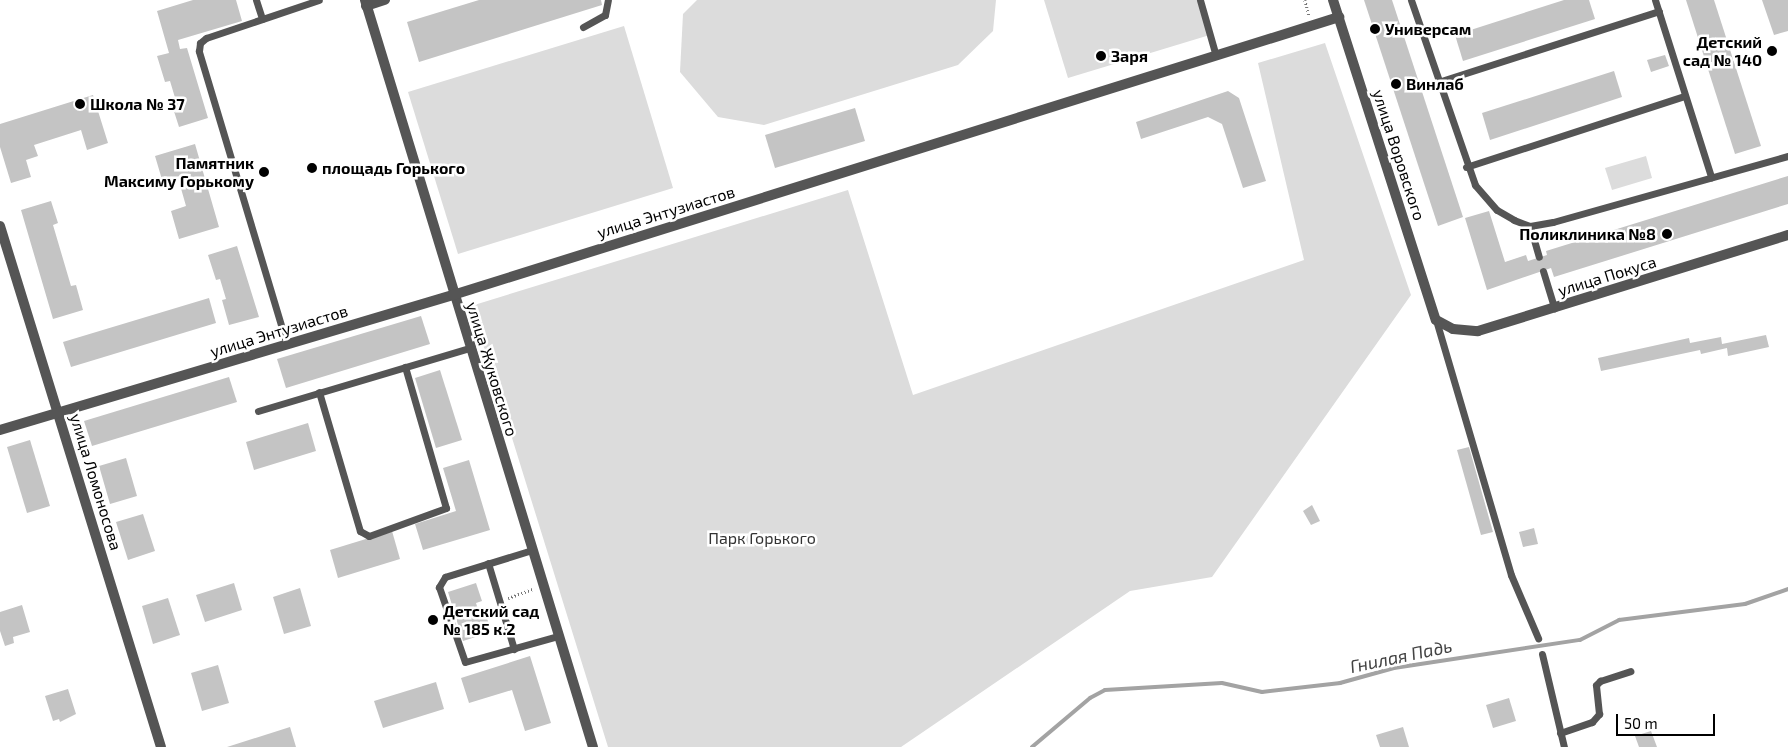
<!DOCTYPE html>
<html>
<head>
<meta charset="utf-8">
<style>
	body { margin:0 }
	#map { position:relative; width:1788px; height:747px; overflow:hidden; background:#fff; font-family:"Exo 2",sans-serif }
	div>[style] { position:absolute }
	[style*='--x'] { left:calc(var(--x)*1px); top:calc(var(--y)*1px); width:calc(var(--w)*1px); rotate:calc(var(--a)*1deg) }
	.green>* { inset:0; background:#dcdcdc }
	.stream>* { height:4px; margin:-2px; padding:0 2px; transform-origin:2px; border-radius:2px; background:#a3a3a3 }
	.building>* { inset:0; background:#c4c4c4 }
	.path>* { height:2.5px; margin-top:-1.25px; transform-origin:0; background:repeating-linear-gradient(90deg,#777 0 1px,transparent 0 3.5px) }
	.lane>* { height:7px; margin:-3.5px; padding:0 3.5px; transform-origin:3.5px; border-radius:3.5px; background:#555 }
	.street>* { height:10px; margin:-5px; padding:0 5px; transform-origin:5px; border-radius:5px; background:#555 }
	.dots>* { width:14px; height:14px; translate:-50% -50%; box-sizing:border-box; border:2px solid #fff; border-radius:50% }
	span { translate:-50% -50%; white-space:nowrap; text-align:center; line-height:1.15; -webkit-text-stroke:5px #fff; paint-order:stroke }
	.poi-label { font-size:16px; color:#000; font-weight:700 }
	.left { translate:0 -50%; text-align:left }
	.right { translate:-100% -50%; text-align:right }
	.street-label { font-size:16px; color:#000 }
	.park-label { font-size:16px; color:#333 }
	.water-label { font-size:18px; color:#444; font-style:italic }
	.scale { position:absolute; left:1616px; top:714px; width:99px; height:22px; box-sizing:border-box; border:2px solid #000; border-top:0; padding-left:6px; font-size:15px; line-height:18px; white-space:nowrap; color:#000; -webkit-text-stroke:4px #fff; paint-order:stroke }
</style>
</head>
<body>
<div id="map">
	<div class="green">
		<div style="clip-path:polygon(697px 0,996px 0,993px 31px,958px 65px,764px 125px,718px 117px,680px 72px,683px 14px)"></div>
		<div style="clip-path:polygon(1044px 0,1203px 0,1213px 34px,1068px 78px)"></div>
		<div style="clip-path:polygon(624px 26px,673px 188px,458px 254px,408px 92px)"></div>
		<div style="clip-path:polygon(1325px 43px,1411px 295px,1212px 577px,1130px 591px,901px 747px,608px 747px,471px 306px,848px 190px,913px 395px,1304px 260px,1258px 63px)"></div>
		<div style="clip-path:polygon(1646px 156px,1652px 178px,1612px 190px,1605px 168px)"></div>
	</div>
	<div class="stream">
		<div style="--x:1032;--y:747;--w:76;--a:-40.2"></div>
		<div style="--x:1090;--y:698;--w:17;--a:-28"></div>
		<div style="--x:1105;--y:690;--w:117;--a:-3.4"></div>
		<div style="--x:1222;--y:683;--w:41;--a:12.7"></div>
		<div style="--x:1262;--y:692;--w:79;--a:-6.6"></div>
		<div style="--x:1340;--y:683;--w:56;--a:-15.5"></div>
		<div style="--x:1394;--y:668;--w:188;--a:-8.6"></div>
		<div style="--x:1580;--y:640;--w:44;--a:-27.1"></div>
		<div style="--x:1619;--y:620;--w:127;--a:-7.2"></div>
		<div style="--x:1745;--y:604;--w:46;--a:-19.2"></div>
	</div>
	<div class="building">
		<div style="clip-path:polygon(193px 0,236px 0,242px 21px,178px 40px,180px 49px,187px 48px,208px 118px,179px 127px,171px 102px,176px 101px,170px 81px,165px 82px,157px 56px,169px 53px,157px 11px)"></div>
		<div style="clip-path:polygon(479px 0,601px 0,602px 5px,419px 62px,407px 22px)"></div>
		<div style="clip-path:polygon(1364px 0,1392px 0,1463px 217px,1438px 226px)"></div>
		<div style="clip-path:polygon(1564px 0,1589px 0,1595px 19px,1463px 61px,1455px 35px)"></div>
		<div style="clip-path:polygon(1686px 0,1714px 0,1761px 146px,1735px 154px)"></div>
		<div style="clip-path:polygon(1762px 0,1788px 0,1788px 31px,1774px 35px)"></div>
		<div style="clip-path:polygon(1665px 55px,1669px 66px,1651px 72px,1647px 60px)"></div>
		<div style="clip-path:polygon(1614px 71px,1622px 97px,1490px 140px,1482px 113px)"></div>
		<div style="clip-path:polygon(1228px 91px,1239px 98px,1266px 181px,1243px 188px,1222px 124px,1208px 117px,1141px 139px,1136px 122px)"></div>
		<div style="clip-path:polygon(93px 95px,108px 143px,87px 150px,81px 130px,34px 145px,38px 156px,26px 160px,31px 177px,11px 183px,0 147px,0 124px)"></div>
		<div style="clip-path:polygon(855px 108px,865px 141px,775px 168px,765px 135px)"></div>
		<div style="clip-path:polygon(195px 144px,219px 227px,179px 239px,171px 211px,186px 206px,178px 178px,163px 183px,155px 156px)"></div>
		<div style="clip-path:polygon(1788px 176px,1788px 204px,1554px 277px,1551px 268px,1487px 290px,1465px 218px,1489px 211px,1505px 262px,1526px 255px,1528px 261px,1547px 255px,1546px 251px)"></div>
		<div style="clip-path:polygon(51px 201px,58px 223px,53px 225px,71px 286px,76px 285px,83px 310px,53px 319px,21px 210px)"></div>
		<div style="clip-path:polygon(237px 246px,259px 317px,229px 325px,222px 300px,226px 299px,220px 279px,216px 280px,208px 255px)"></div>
		<div style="clip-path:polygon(209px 298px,216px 323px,71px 367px,63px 342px)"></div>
		<div style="clip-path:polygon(421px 316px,430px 344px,286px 388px,277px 359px)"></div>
		<div style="clip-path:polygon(1766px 335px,1769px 347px,1728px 356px,1727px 348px,1701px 354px,1700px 350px,1601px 371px,1598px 358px,1689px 338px,1690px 343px,1721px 337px,1722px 344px)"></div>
		<div style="clip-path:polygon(440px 370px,462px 440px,436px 448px,415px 378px)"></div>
		<div style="clip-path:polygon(229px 377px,237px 402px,92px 446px,84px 421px)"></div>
		<div style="clip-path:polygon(308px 423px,316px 451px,254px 470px,246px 442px)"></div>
		<div style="clip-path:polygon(30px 440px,50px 506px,27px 513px,7px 447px)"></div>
		<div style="clip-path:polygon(1469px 447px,1493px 532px,1481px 535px,1457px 450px)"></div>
		<div style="clip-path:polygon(126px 458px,137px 496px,110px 504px,99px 466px)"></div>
		<div style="clip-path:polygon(469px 460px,490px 530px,423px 550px,415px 524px,456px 511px,443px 468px)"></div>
		<div style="clip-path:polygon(1312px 505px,1320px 521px,1311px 525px,1303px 511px)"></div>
		<div style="clip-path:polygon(143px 514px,155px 551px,128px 560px,116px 522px)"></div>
		<div style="clip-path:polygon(1534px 528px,1538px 544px,1523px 547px,1519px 532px)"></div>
		<div style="clip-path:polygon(392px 531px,400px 559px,338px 578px,330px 550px)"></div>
		<div style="clip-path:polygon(234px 583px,242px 610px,205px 622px,196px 595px)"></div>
		<div style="clip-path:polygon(476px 583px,482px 601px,476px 603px,481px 619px,487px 618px,491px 632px,463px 641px,448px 592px)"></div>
		<div style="clip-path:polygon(300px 588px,311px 626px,284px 634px,273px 597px)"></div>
		<div style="clip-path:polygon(168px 598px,180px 635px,153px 644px,142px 606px)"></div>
		<div style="clip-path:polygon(22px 605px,30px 632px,13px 637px,14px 643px,5px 646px,0 631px,0 612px)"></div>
		<div style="clip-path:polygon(530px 656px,551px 723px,525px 731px,512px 690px,469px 703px,461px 678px)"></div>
		<div style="clip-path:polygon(218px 665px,229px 703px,202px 711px,191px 673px)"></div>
		<div style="clip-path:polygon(436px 682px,444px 709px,383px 728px,374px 701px)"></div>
		<div style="clip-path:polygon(68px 689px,76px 714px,60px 722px,59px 719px,53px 721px,45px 696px)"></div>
		<div style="clip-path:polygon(1509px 698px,1516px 721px,1493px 728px,1486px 705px)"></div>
		<div style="clip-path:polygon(290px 727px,296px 747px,227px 747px)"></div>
		<div style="clip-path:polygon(1403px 727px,1409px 747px,1380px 747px,1376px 735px)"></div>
		<div style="clip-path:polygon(1651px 731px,1657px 747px,1639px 747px,1635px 736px)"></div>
	</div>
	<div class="path">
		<div style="--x:1305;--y:0;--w:16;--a:75"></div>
		<div style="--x:508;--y:598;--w:27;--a:-20"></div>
	</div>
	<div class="lane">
		<div style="--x:256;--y:0;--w:20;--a:72"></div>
		<div style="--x:1200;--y:0;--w:58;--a:74.1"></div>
		<div style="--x:1411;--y:0;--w:196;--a:70.9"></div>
		<div style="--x:1475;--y:185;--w:33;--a:49"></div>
		<div style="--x:1497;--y:210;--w:20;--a:30"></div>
		<div style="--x:1514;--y:220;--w:17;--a:21"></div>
		<div style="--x:1530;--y:226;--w:23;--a:-10"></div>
		<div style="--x:1553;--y:222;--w:244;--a:-15.7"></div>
		<div style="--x:1655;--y:0;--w:186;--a:72.4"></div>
		<div style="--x:583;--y:27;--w:25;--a:-29"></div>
		<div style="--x:605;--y:15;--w:15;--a:-79"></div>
		<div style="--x:1438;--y:82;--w:232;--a:-17.8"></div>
		<div style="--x:1466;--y:167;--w:230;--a:-18"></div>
		<div style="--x:1530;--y:226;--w:32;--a:74"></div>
		<div style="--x:1543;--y:271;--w:39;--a:73"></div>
		<div style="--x:1436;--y:320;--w:266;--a:73.6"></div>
		<div style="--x:1511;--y:575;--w:69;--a:66.8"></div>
		<div style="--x:287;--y:345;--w:307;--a:-106.7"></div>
		<div style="--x:199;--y:51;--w:8;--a:-83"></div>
		<div style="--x:200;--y:43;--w:8;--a:-40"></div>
		<div style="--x:206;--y:38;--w:119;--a:-18.6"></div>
		<div style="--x:319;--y:392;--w:145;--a:73.6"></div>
		<div style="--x:360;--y:531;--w:10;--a:29"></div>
		<div style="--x:369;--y:536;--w:82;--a:-20"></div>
		<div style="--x:446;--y:508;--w:147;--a:-106.2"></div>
		<div style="--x:258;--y:411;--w:221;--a:-16.6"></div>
		<div style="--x:532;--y:550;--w:91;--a:162.8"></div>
		<div style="--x:445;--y:577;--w:12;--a:121"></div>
		<div style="--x:439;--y:587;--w:79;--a:70.9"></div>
		<div style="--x:465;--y:662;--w:97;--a:-15.6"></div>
		<div style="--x:488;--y:563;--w:90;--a:73.2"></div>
		<div style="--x:1542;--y:654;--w:96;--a:76.7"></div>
		<div style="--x:1560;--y:733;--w:34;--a:-19"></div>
		<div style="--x:1592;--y:722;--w:11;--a:-49"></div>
		<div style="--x:1599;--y:714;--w:29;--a:-96"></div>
		<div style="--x:1596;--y:685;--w:6;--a:-45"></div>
		<div style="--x:1600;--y:681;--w:32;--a:-18"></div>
	</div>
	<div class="street">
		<div style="--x:365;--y:0;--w:781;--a:73.03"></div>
		<div style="--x:1333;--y:0;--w:336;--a:72.2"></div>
		<div style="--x:1436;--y:320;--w:19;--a:28"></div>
		<div style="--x:1453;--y:329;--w:25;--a:5"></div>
		<div style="--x:1478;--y:331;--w:325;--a:-17.2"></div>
		<div style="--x:366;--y:6;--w:20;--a:-18"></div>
		<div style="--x:0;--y:226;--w:545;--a:72.83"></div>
		<div style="--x:0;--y:430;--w:473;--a:-16.6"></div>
		<div style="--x:453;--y:295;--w:929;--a:-17.42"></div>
	</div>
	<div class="dots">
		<div style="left:1375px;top:29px;background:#000"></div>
		<div style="left:1772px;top:51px;background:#000"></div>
		<div style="left:1101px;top:56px;background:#000"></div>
		<div style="left:1396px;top:84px;background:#000"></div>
		<div style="left:80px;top:104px;background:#000"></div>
		<div style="left:312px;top:168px;background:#000"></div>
		<div style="left:264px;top:172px;background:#000"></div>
		<div style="left:1667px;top:234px;background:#000"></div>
		<div style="left:433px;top:620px;background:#000"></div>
	</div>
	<div class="poi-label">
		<span class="left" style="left:1385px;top:29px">Универсам</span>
		<span class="right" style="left:1762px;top:51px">Детский<br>сад № 140</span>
		<span class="left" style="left:1111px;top:56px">Заря</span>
		<span class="left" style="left:1406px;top:84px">Винлаб</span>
		<span class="left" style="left:90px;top:104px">Школа № 37</span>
		<span class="right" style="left:254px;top:172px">Памятник<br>Максиму Горькому</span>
		<span class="left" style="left:322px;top:168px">площадь Горького</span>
		<span class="right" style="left:1656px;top:234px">Поликлиника №8</span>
		<span class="left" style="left:443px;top:620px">Детский сад<br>№ 185 к.2</span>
	</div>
	<div class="street-label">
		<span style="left:1399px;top:155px;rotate:72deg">улица Воровского</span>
		<span style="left:666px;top:212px;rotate:-17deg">улица Энтузиастов</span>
		<span style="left:1607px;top:276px;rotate:-17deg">улица Покуса</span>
		<span style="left:279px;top:331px;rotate:-17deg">улица Энтузиастов</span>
		<span style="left:492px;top:369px;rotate:73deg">улица Жуковского</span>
		<span style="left:96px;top:482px;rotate:73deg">улица Ломоносова</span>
	</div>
	<div class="park-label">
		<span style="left:762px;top:538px">Парк Горького</span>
	</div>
	<div class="water-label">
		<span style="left:1401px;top:656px;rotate:-12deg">Гнилая Падь</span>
	</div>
	<div class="scale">50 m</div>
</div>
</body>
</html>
